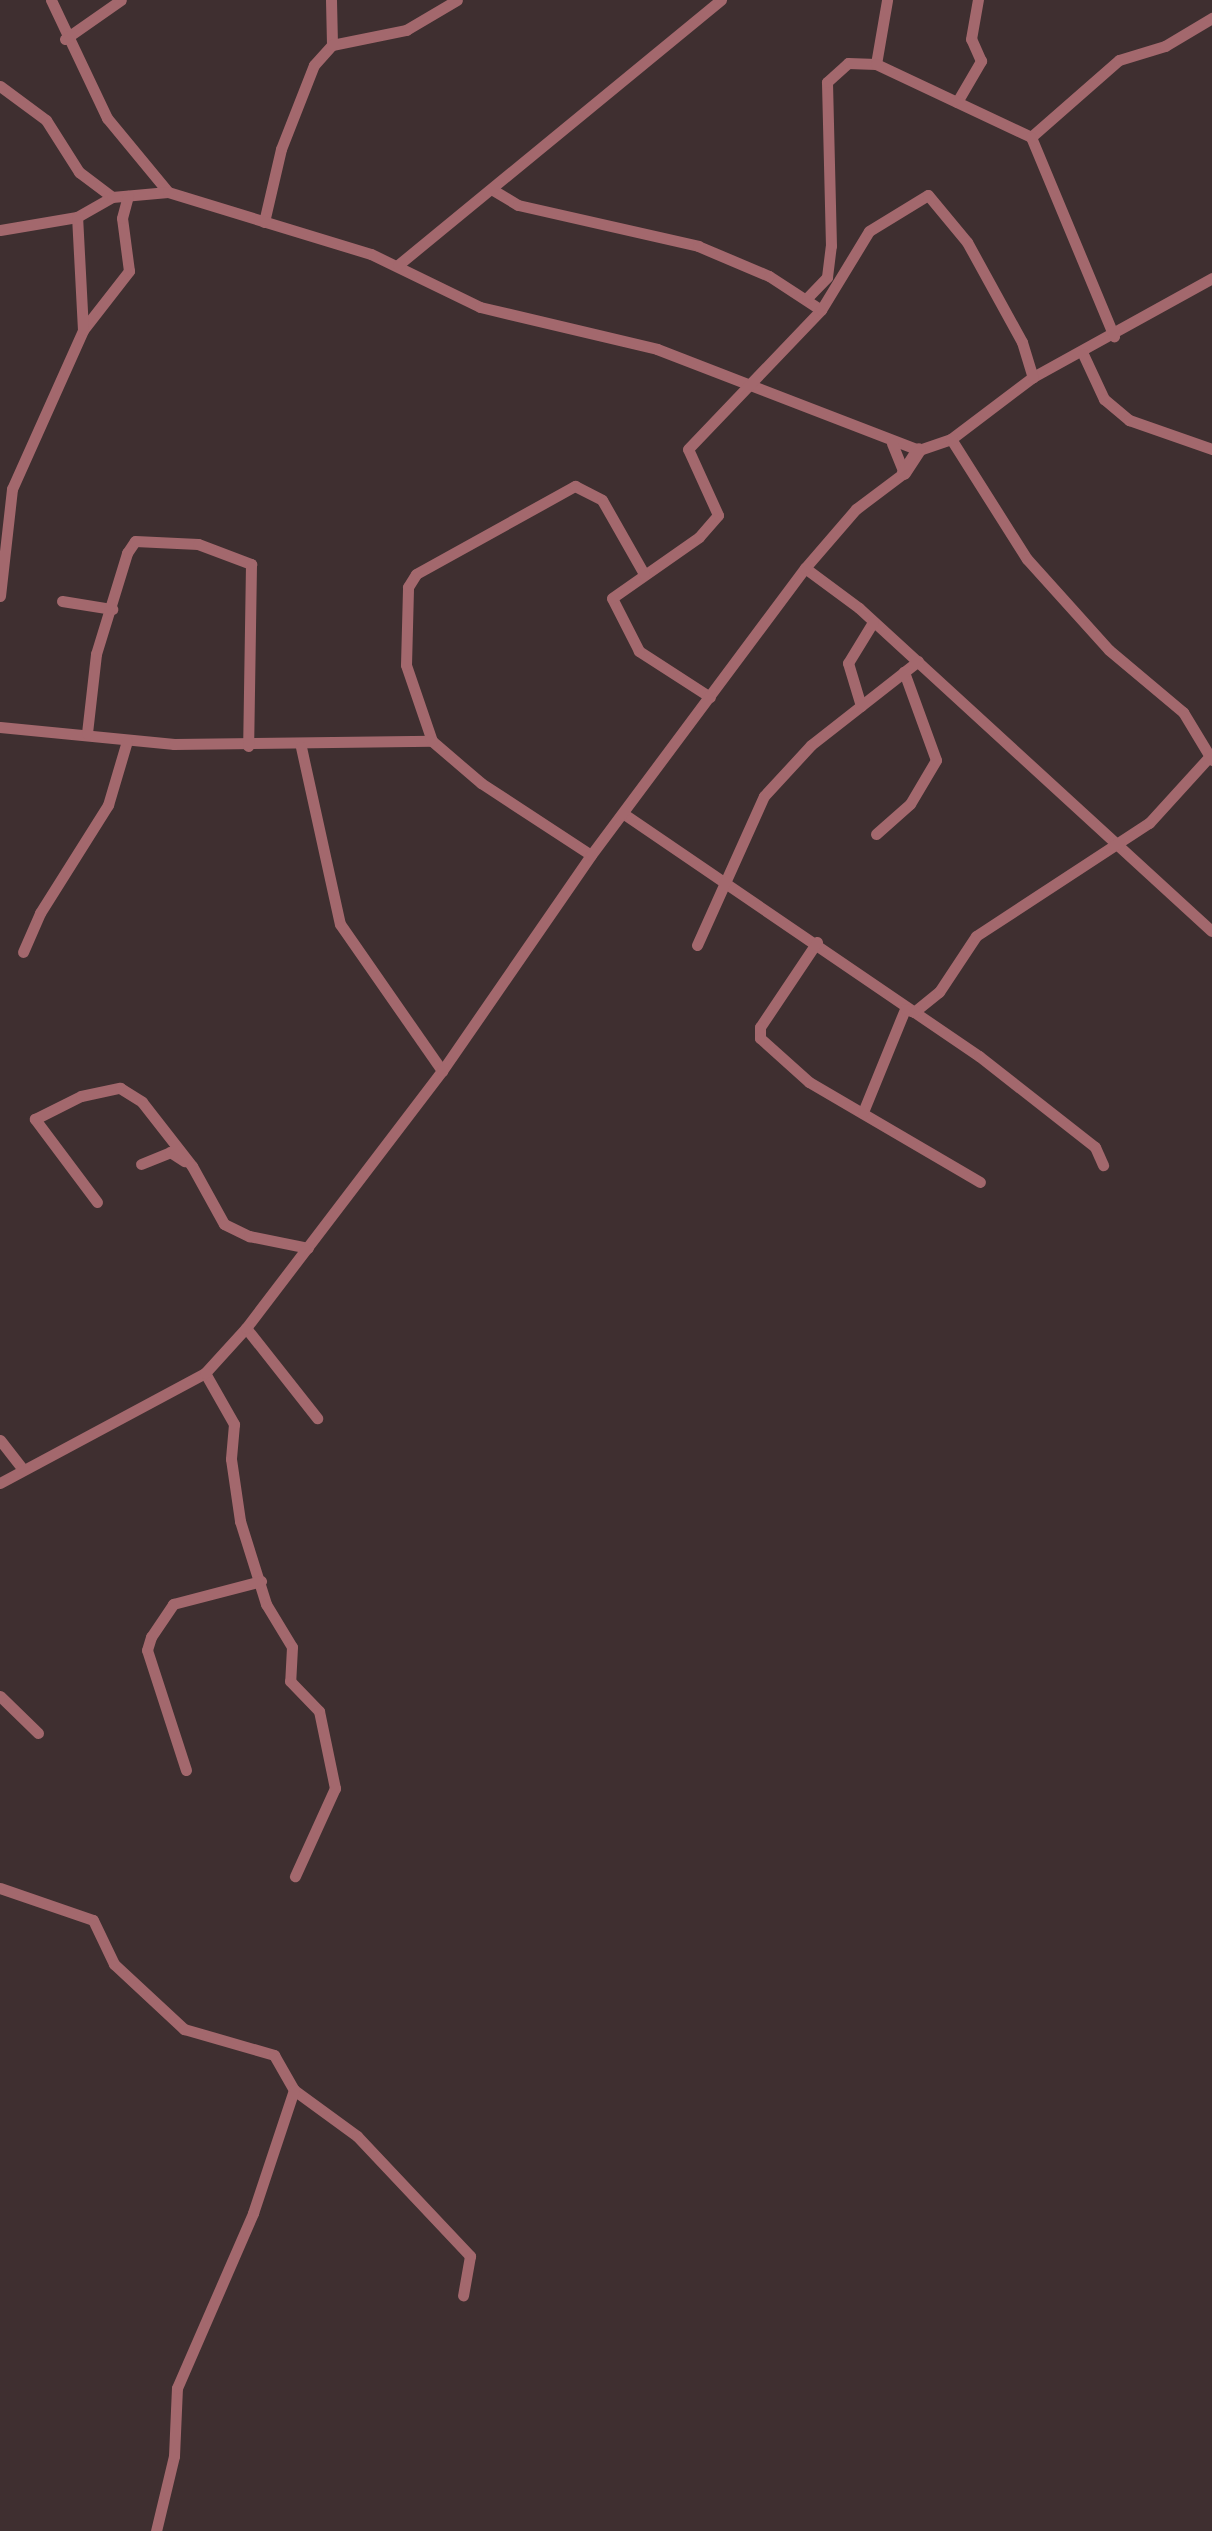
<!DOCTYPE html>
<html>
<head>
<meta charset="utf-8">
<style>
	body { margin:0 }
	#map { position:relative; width:1212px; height:2531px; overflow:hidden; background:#3f2f30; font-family:"Work Sans",sans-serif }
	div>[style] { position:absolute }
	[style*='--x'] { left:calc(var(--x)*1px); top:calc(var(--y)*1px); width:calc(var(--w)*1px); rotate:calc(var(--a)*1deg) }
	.minor>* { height:11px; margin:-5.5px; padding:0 5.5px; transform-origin:5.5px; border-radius:5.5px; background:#a3686d }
	.tertiary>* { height:14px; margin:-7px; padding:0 7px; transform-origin:7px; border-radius:7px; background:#a3686d }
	span { translate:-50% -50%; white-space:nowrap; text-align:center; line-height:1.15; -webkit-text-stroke:8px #211a1a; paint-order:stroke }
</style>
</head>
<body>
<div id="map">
	<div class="minor">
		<div style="--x:51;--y:0;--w:131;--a:64.6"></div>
		<div style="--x:107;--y:118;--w:96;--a:50.5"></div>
		<div style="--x:331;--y:0;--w:45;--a:88.7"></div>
		<div style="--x:65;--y:39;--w:68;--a:-34.9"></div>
		<div style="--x:876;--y:64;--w:65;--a:-80.2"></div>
		<div style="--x:0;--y:86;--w:57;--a:36.5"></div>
		<div style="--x:46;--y:120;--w:62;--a:57.6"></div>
		<div style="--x:79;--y:172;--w:41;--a:37.1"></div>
		<div style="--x:957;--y:102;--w:48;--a:-59.7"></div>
		<div style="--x:981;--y:61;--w:24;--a:-114"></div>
		<div style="--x:971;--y:39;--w:40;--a:-80"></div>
		<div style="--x:1031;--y:137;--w:117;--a:-41.2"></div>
		<div style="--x:1119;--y:60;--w:48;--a:-16.9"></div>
		<div style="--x:1165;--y:46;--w:55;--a:-30.8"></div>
		<div style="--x:493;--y:190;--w:29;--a:31"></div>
		<div style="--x:518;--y:205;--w:185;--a:12.8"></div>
		<div style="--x:698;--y:246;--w:77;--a:22.9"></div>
		<div style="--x:769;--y:276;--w:62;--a:33.2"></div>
		<div style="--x:264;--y:222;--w:75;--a:-76.9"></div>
		<div style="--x:281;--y:149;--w:90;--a:-68.6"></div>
		<div style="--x:314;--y:65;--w:27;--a:-48"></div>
		<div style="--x:332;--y:45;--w:76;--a:-11.5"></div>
		<div style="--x:406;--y:30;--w:59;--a:-30.5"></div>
		<div style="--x:0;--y:230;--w:78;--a:-9.6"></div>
		<div style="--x:77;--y:217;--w:40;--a:-29.7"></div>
		<div style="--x:112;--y:197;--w:56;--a:-5.1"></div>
		<div style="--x:168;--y:192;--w:212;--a:17"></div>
		<div style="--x:371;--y:254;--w:121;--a:25.9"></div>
		<div style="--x:480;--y:307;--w:182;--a:13.3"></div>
		<div style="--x:657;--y:349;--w:281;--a:21.1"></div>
		<div style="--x:919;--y:450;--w:34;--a:-19"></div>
		<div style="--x:951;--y:439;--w:103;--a:-37.1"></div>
		<div style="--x:1033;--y:377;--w:205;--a:-28.9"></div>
		<div style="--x:398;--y:265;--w:418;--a:-39.4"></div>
		<div style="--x:807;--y:298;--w:29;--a:-46"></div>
		<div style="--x:827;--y:277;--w:31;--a:-83"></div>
		<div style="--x:831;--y:246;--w:164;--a:-91.4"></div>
		<div style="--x:827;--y:82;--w:28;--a:-42"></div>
		<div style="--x:848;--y:63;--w:28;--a:2"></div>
		<div style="--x:876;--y:64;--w:171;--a:25.2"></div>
		<div style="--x:1031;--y:137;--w:216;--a:67.4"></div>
		<div style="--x:83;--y:330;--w:75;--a:-52.1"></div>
		<div style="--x:129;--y:271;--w:53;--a:-97.5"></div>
		<div style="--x:122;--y:218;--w:23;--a:-75"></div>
		<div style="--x:1083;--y:354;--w:50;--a:65"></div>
		<div style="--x:1104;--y:399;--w:33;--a:40"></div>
		<div style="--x:1129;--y:420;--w:88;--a:19.3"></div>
		<div style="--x:951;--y:439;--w:142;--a:57.7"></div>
		<div style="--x:1027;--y:559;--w:122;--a:48"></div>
		<div style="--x:1109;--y:650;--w:97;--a:40"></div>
		<div style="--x:1183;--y:712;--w:56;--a:58.9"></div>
		<div style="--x:805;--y:568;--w:67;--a:36.5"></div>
		<div style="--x:859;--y:608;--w:478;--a:42.5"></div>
		<div style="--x:0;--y:596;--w:108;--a:-83.6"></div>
		<div style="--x:12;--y:489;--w:174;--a:-65.9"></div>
		<div style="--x:83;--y:330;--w:113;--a:-93"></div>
		<div style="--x:62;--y:601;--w:51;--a:9.1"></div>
		<div style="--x:710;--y:697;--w:85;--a:-147.1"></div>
		<div style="--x:639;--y:651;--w:59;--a:-117"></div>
		<div style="--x:612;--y:598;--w:106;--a:-35"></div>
		<div style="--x:699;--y:537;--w:29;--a:-49"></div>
		<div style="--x:718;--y:515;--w:72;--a:-114.4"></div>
		<div style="--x:688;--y:449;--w:192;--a:-46.3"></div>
		<div style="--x:821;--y:310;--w:92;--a:-58.7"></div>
		<div style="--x:869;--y:231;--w:69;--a:-31.4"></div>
		<div style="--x:928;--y:195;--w:61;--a:50.3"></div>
		<div style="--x:967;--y:242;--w:114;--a:61.2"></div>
		<div style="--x:1022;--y:342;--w:37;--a:73"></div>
		<div style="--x:861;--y:706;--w:45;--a:-106.8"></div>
		<div style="--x:848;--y:663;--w:48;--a:-58.6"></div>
		<div style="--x:0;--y:727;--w:175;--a:5.6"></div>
		<div style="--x:174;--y:744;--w:258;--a:-0.7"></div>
		<div style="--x:432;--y:741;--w:65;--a:40.6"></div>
		<div style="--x:481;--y:783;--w:131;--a:33.2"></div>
		<div style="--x:87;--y:733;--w:80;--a:-83.5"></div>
		<div style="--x:96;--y:654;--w:106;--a:-72.9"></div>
		<div style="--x:127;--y:553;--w:14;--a:-56"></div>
		<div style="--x:135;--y:541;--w:63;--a:2.7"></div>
		<div style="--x:198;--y:544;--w:57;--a:20.7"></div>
		<div style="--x:251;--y:564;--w:182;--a:90.9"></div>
		<div style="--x:432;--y:741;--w:80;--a:-108.9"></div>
		<div style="--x:406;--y:665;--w:78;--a:-88.5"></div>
		<div style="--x:408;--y:587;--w:15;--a:-58"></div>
		<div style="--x:416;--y:574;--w:182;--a:-29"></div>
		<div style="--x:575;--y:486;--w:30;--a:27"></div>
		<div style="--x:602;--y:500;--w:85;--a:60.4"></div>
		<div style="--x:301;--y:747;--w:181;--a:77.6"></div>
		<div style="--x:340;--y:924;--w:179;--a:55.2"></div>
		<div style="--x:624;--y:814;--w:430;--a:34.3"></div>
		<div style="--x:979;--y:1056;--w:147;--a:38.1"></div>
		<div style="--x:1095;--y:1147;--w:20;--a:66"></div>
		<div style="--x:876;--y:834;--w:45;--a:-41.4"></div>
		<div style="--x:910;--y:804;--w:51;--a:-59.4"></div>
		<div style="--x:936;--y:760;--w:94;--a:-110"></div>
		<div style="--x:817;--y:942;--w:102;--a:123.8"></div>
		<div style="--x:760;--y:1027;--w:11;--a:90"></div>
		<div style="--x:760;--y:1038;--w:66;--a:41.9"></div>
		<div style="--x:809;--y:1082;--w:198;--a:30.3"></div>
		<div style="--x:697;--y:945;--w:163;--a:-65.8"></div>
		<div style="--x:764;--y:796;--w:69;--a:-47.3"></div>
		<div style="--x:811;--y:745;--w:136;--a:-38.1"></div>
		<div style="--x:23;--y:952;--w:43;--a:-66.4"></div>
		<div style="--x:40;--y:913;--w:128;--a:-57.8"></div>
		<div style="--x:108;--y:805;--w:67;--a:-73.5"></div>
		<div style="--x:863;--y:1112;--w:111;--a:-67.8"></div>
		<div style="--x:905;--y:1009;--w:9;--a:18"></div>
		<div style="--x:914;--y:1012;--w:32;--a:-39"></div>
		<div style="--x:939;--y:992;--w:67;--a:-56.5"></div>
		<div style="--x:976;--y:936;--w:207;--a:-33.2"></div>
		<div style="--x:1149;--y:823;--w:89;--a:-47.7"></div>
		<div style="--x:141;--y:1164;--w:31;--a:-22"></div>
		<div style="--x:170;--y:1152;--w:17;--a:33"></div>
		<div style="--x:97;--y:1202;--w:104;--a:-126.8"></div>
		<div style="--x:35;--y:1119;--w:51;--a:-26.6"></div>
		<div style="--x:81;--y:1096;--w:40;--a:-12"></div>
		<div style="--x:120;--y:1088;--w:26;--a:32"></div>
		<div style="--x:142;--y:1102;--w:81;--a:52"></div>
		<div style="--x:192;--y:1166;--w:66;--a:61.1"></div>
		<div style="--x:224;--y:1224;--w:28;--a:26"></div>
		<div style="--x:249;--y:1236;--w:60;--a:11.5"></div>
		<div style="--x:246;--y:1328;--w:115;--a:51.7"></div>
		<div style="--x:205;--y:1373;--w:59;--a:60.4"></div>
		<div style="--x:234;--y:1424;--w:35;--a:95"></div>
		<div style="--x:231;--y:1459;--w:63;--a:81.7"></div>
		<div style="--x:240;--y:1521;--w:87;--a:72.6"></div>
		<div style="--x:266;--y:1604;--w:50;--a:58.8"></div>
		<div style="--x:292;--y:1647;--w:34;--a:93"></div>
		<div style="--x:290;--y:1681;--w:42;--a:46"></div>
		<div style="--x:319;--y:1711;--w:79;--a:78.3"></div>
		<div style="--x:335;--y:1788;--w:97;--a:114.4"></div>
		<div style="--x:0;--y:1440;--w:36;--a:52"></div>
		<div style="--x:0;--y:1483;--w:233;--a:-28.2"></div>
		<div style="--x:205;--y:1373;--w:61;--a:-47.7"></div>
		<div style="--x:246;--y:1328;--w:323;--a:-52.7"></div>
		<div style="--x:442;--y:1071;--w:262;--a:-55.4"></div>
		<div style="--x:591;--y:855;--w:358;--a:-53.3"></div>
		<div style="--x:805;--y:568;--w:78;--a:-49.2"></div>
		<div style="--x:856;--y:509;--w:60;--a:-36.9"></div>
		<div style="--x:904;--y:473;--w:32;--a:-112"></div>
		<div style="--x:0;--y:1696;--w:53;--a:44.2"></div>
		<div style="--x:186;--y:1770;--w:126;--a:-108"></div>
		<div style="--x:147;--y:1650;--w:14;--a:-73"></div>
		<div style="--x:151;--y:1637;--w:40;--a:-56"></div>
		<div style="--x:173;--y:1604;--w:91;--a:-14.6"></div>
		<div style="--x:0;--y:1888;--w:98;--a:19"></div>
		<div style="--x:93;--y:1920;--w:49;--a:64.5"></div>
		<div style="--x:114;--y:1964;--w:96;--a:42.9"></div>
		<div style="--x:184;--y:2029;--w:94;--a:16.1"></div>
		<div style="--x:274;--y:2055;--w:40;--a:60.3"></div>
		<div style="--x:294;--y:2090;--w:78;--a:36.1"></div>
		<div style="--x:357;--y:2136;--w:165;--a:46.7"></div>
		<div style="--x:470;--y:2256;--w:40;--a:100"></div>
		<div style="--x:156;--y:2531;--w:77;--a:-76.5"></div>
		<div style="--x:174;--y:2456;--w:68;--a:-87.5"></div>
		<div style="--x:177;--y:2388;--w:191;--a:-66.5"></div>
		<div style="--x:253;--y:2213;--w:130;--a:-71.6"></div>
	</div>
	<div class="tertiary">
		<div style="--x:904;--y:473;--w:27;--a:-57"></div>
	</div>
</div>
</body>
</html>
